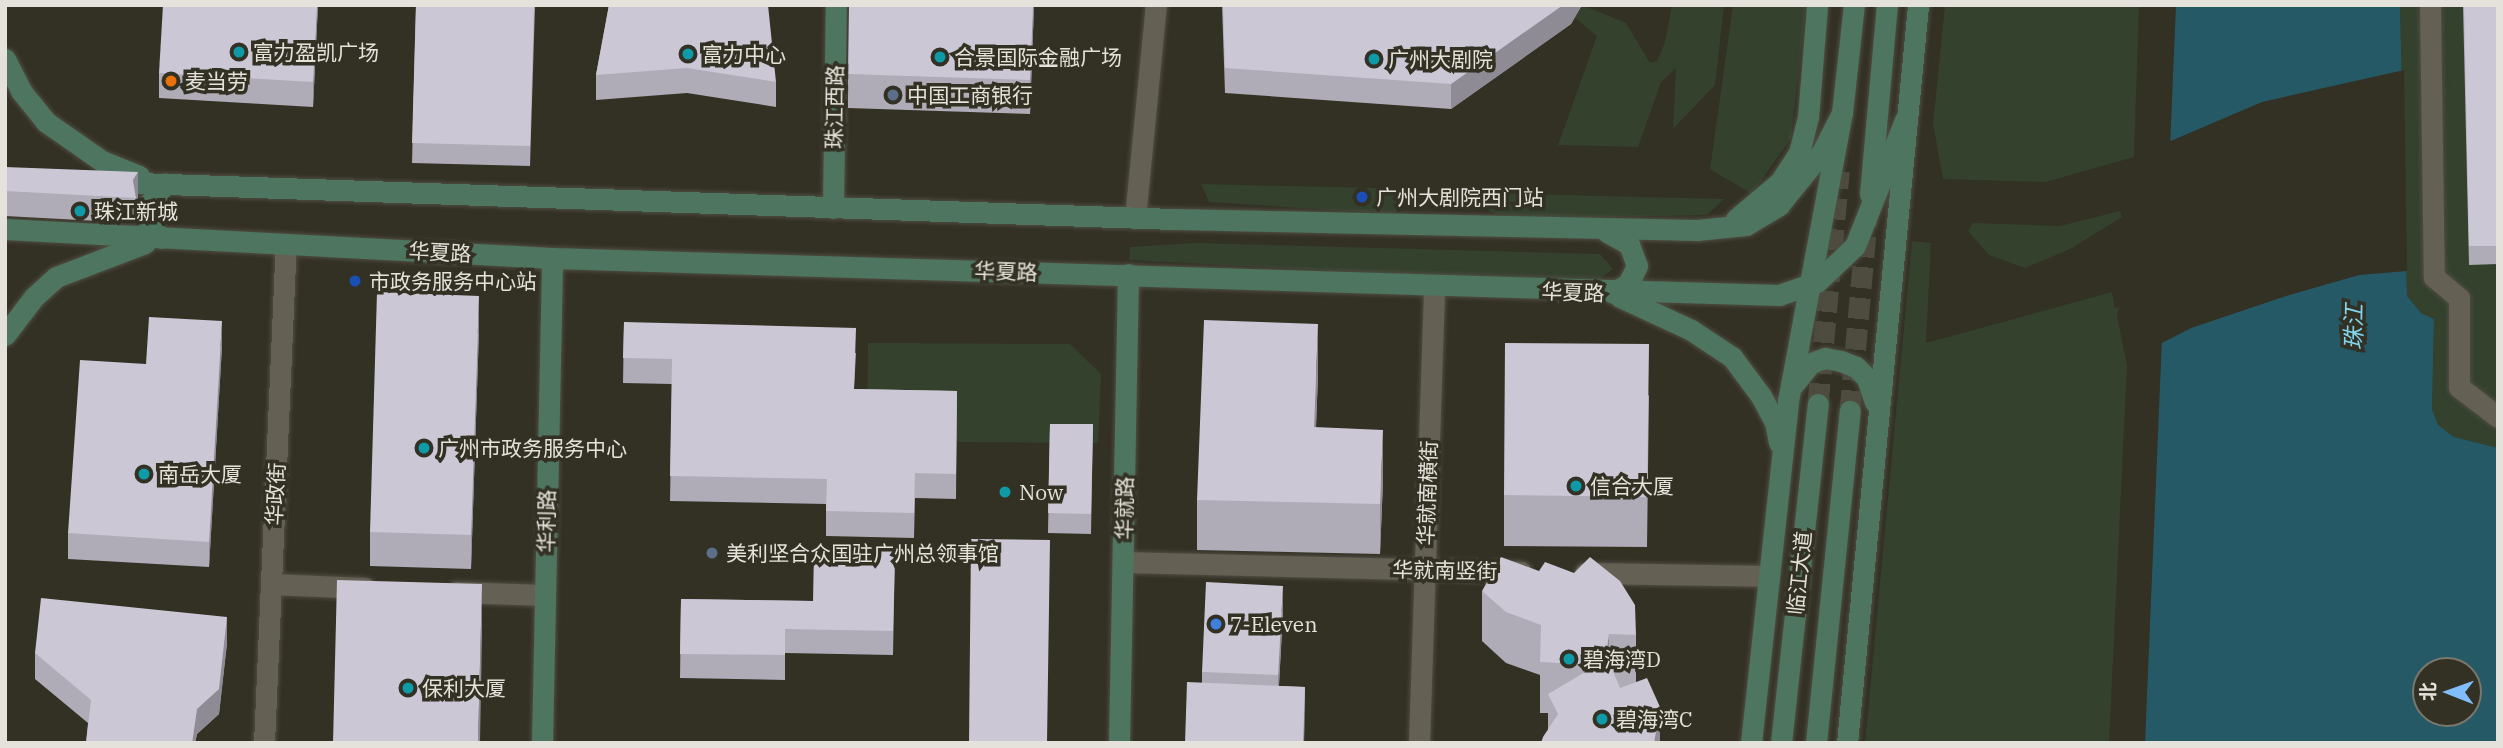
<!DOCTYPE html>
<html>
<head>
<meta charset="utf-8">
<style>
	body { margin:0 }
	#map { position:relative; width:2503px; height:748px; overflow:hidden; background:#333024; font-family:"IBM Plex Serif","Noto Sans SC",serif }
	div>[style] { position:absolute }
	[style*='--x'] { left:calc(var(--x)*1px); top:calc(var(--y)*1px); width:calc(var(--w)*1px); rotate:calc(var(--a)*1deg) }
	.green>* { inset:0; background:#33412d }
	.water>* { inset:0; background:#255966 }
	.pier>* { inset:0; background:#333024 }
	.secondary-tunnel>* { height:21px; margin-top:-10.5px; transform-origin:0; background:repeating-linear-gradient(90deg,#4e4b3f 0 21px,transparent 0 31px) }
	.roads { filter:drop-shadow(0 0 2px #4f4d42) drop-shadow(0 0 2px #4f4d42) }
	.street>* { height:21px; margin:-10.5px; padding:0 10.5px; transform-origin:10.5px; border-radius:10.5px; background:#646053 }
	.secondary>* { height:21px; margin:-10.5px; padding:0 10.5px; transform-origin:10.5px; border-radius:10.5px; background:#4e755f }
	.wall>* { inset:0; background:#afabb7 }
	.shaded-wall>* { inset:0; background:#8e8b95 }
	.building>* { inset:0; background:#cbc7d5 }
	.dots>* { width:19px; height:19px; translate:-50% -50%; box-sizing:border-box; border:4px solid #333024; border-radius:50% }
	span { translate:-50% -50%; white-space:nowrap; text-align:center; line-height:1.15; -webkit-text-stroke:7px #333024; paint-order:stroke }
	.poi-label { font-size:21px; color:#e4e2da }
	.left { translate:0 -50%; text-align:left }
	.street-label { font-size:21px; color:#e4e2da }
	.water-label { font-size:23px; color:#81d6ed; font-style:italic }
	.frame { position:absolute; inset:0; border:7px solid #e4e2da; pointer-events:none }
	.north { position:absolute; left:2412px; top:657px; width:70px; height:70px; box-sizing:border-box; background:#333024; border:2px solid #7a776d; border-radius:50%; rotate:271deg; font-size:19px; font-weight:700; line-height:28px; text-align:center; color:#e4e2da }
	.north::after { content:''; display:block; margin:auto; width:24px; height:32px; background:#80bdfa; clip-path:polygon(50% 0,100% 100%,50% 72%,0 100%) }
</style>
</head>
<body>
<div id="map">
	<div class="green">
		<div style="clip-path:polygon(1582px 5px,1626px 23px,1650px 63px,1657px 61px,1665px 42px,1672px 5px,1724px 5px,1715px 85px,1673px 129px,1676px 68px,1661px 82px,1638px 147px,1558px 145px,1597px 36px,1575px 18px)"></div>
		<div style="clip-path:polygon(1733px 5px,1806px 5px,1791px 138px,1752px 194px,1710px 169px)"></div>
		<div style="clip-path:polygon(1945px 5px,2139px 5px,2134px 157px,2046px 182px,1943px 179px,1933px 124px)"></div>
		<div style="clip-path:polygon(2400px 5px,2498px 5px,2498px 448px,2454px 437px,2438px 426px,2432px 409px,2434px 319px,2421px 313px,2407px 296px)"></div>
		<div style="clip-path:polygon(1201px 184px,1418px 189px,1394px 214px,1209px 202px)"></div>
		<div style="clip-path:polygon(1484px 193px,1724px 199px,1707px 215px,1552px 218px,1504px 216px,1489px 211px)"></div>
		<div style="clip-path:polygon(2120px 211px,2122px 217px,2070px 249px,2025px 268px,1989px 255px,1968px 231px,1973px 223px,2060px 226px)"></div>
		<div style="clip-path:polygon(1912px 241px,1931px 243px,1926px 343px,2112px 292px,2115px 308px,2119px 307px,2117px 316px,2127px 365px,2109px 743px,1865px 743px)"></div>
		<div style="clip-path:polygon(1194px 243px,1600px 254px,1613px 269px,1593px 284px,1129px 260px,1130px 247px)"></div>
		<div style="clip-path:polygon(868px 343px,1070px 344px,1101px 374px,1098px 443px,957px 442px,957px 416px,867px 415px)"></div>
	</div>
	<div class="water">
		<div style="clip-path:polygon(evenodd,2176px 5px,2400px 5px,2407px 296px,2421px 313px,2434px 319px,2432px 409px,2438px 425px,2454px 437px,2498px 448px,2498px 743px,2145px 743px,2176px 5px,2426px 671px,2468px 671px,2468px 713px,2426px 713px,2426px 671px)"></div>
	</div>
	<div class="pier">
		<div style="clip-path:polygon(2404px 70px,2407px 271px,2359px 275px,2286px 296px,2191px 328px,2158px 345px,2166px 143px,2262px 102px)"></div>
	</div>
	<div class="secondary-tunnel">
		<div style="--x:1818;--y:404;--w:234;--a:-84.8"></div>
		<div style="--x:1850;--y:411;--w:191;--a:-84.9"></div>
	</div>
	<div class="roads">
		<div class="street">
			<div style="--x:2430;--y:5;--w:272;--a:89.2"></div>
			<div style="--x:2434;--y:277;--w:33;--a:40"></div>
			<div style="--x:2459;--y:298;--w:89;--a:90"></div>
			<div style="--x:2459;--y:387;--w:49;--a:37.6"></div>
			<div style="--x:1135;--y:218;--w:214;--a:-84.4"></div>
			<div style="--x:1123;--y:562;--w:398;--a:1.4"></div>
			<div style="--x:1585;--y:573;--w:183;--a:0.9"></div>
			<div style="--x:271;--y:584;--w:94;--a:2.4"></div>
			<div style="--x:456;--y:592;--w:89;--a:1.9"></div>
			<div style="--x:264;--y:743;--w:498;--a:-87.5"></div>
			<div style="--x:1419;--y:743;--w:457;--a:-88.1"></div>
		</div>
		<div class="secondary">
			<div style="--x:5;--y:59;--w:36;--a:63"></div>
			<div style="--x:21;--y:91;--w:40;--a:51"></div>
			<div style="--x:46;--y:122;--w:68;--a:34.9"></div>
			<div style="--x:102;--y:161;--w:40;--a:22"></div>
			<div style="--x:109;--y:182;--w:1067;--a:1.99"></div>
			<div style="--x:1175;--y:219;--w:522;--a:1.21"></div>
			<div style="--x:1697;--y:230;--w:49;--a:-5.8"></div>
			<div style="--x:1746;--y:225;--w:39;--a:-31"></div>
			<div style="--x:1779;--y:205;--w:68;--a:-50.9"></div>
			<div style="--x:1822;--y:152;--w:44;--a:-62.9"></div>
			<div style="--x:1870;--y:194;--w:190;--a:-84.9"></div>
			<div style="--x:833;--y:208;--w:203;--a:-89.2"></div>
			<div style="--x:1736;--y:219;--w:57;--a:-40.1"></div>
			<div style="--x:1780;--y:182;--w:35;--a:-57"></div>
			<div style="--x:1799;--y:153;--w:36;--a:-76"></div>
			<div style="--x:1808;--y:118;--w:113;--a:-85.4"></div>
			<div style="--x:5;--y:229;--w:548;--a:3.03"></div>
			<div style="--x:552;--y:258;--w:1228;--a:1.73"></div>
			<div style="--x:1779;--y:295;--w:40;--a:-18.9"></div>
			<div style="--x:1817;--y:282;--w:52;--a:-43.5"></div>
			<div style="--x:1855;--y:246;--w:136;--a:-68.4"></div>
			<div style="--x:1607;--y:232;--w:25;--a:29"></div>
			<div style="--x:1629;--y:244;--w:23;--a:70"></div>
			<div style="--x:1637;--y:266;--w:20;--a:117"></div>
			<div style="--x:1628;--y:284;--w:18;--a:151"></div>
			<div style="--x:161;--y:238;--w:16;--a:-135"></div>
			<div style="--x:150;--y:227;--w:19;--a:-102"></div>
			<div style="--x:146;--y:208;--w:31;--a:-52"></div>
			<div style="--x:1620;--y:297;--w:78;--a:24.9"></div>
			<div style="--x:1691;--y:330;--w:49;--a:33.4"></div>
			<div style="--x:1732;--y:357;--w:49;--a:53.4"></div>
			<div style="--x:1761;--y:396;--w:30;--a:62"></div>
			<div style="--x:1775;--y:422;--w:21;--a:79"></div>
			<div style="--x:5;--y:335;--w:48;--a:-52.7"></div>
			<div style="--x:34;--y:297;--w:30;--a:-42"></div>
			<div style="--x:56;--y:277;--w:95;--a:-20.9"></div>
			<div style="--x:1793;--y:385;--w:28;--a:-51"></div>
			<div style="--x:1811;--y:363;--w:15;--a:-20"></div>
			<div style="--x:1825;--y:358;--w:16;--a:11"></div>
			<div style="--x:1841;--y:361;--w:16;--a:22"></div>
			<div style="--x:1856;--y:367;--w:16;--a:45"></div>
			<div style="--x:1867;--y:378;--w:25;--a:72"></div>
			<div style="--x:542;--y:743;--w:485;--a:-88.8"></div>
			<div style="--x:1119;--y:743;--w:469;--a:-88.9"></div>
			<div style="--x:1751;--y:743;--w:344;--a:-83.8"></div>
			<div style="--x:1788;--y:401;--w:293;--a:-79.4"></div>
			<div style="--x:1842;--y:113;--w:109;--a:-83.7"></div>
			<div style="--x:1781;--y:743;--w:341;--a:-83.8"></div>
			<div style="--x:1816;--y:743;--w:334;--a:-84.2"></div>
			<div style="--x:1847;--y:743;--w:741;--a:-84.5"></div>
		</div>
	</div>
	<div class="wall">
		<div style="clip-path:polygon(318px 5px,313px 107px,159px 98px,159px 73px)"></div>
		<div style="clip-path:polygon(416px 5px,535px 5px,530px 166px,412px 163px)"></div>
		<div style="clip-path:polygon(609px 5px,776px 82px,776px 107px,687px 93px,596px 100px,596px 75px)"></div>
		<div style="clip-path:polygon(1034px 5px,1030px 114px,848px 108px,848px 74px)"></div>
		<div style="clip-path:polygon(1222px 5px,1582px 5px,1571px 24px,1451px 109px,1225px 93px)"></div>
		<div style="clip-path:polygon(2463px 5px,2498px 5px,2498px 264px,2469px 265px)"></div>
		<div style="clip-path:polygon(5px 167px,138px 197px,136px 201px,136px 223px,5px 216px)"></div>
		<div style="clip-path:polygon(624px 322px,856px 353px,854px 389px,957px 391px,956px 499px,915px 498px,914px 538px,826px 536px,826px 504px,670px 501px,672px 384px,623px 383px)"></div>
		<div style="clip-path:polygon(479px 330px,471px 569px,370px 566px,370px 532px)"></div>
		<div style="clip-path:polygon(222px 346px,209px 567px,68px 559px,68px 533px,146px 364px)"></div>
		<div style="clip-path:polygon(1318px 375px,1316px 427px,1383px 481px,1380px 554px,1197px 550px,1197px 500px)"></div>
		<div style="clip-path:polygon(1649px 395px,1647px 547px,1504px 546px,1504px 495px)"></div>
		<div style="clip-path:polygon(1050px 424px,1093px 424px,1091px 534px,1048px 533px)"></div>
		<div style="clip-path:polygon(895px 551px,893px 655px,785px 653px,785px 680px,680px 678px,681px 599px,813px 601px)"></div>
		<div style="clip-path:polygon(1482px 591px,1636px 635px,1636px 682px,1660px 743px,1548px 730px,1548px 713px,1540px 713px,1540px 675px,1506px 663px,1482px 641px)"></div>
		<div style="clip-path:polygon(1283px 611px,1279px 686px,1305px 687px,1304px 743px,1185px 743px,1202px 683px,1202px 672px)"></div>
		<div style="clip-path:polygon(227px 643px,219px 714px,197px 734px,195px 743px,86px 743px,88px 723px,35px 679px,35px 653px)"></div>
	</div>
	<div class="shaded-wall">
		<div style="clip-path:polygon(317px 5px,318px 5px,313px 107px,313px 82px)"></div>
		<div style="clip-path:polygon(1033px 5px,1034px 5px,1030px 114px,1030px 80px)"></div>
		<div style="clip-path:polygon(1563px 5px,1582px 5px,1571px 24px,1451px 109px,1451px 84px)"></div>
		<div style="clip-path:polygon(138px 172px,138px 197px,136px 201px,133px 180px)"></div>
		<div style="clip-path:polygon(479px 296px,479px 330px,471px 569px,471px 535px)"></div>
		<div style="clip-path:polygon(222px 321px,222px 346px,209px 567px,209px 542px)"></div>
		<div style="clip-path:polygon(1318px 324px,1318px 375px,1314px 478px,1314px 427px)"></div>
		<div style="clip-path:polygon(1383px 430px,1383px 481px,1380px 554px,1380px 504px)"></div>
		<div style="clip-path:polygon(482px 584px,482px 634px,480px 743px,478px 743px)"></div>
		<div style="clip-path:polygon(1283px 586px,1283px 611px,1278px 701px,1278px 675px)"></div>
		<div style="clip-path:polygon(227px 617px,227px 643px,219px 714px,197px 734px,195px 743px,192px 743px,197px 709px)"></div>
		<div style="clip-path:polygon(1609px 634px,1609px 685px,1606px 654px)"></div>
		<div style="clip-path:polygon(1305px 687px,1304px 743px,1303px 743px)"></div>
		<div style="clip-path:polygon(1660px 707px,1660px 743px,1654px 743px)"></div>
	</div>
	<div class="building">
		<div style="clip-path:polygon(163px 5px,317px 5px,313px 82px,159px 73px)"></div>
		<div style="clip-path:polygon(416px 5px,534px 5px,530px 146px,412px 143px)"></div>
		<div style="clip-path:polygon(609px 5px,768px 5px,776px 82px,687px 68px,596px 75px)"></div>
		<div style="clip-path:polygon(849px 5px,1033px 5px,1030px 80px,848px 74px)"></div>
		<div style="clip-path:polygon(1223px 5px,1563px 5px,1451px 84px,1225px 68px)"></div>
		<div style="clip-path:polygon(2464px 5px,2498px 5px,2498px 246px,2469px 246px)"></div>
		<div style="clip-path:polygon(5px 167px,138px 172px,133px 180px,136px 198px,5px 191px)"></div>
		<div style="clip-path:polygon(377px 292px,479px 296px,471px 535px,370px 532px)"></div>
		<div style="clip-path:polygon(149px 317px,222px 321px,209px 542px,68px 533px,80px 360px,146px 364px)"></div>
		<div style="clip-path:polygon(1204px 320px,1318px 324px,1314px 427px,1383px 430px,1380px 504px,1197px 500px)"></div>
		<div style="clip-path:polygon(624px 322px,856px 328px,854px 389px,957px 391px,956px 474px,915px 473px,914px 513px,826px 511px,827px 479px,670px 476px,672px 359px,623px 358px)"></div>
		<div style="clip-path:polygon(1505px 343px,1649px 344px,1647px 497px,1504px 495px)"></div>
		<div style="clip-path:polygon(1050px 424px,1093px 424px,1091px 514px,1048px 513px)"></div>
		<div style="clip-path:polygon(971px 539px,1050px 540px,1047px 743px,969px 743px)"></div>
		<div style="clip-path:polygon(814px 551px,895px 551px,893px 631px,785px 629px,785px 655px,680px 654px,681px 599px,813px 601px)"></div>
		<div style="clip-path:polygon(1501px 557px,1539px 571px,1545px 562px,1574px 573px,1590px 557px,1620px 581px,1635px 605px,1636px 635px,1609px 634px,1606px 654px,1620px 688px,1647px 678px,1660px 707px,1654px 743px,1541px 743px,1543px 737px,1558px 714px,1548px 694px,1597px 665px,1540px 662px,1541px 625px,1506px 612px,1482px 591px)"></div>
		<div style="clip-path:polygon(337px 580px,482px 584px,478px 743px,333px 743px)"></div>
		<div style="clip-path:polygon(1206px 582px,1283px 586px,1278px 675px,1202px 672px)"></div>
		<div style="clip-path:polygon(41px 598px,227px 617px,219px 689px,197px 709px,192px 743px,86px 743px,91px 700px,35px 653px)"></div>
		<div style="clip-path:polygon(1187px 682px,1305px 687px,1303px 743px,1185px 743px)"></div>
	</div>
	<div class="dots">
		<div style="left:239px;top:52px;background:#0f9aa8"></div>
		<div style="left:688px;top:54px;background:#0f9aa8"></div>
		<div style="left:940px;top:57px;background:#0f9aa8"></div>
		<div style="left:1374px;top:59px;background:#0f9aa8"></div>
		<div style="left:171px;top:81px;background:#e8710a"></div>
		<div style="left:893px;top:95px;background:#5c6f8a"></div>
		<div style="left:1362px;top:197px;background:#1a4fb4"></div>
		<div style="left:80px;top:211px;background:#0f9aa8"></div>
		<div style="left:355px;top:281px;background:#1a4fb4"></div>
		<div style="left:424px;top:448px;background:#0f9aa8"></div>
		<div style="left:144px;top:474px;background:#0f9aa8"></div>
		<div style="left:1576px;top:486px;background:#0f9aa8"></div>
		<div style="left:1005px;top:492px;background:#0f9aa8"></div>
		<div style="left:712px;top:553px;background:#5c6f8a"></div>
		<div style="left:1216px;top:624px;background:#3f7fe0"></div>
		<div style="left:1569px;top:659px;background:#0f9aa8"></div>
		<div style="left:408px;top:688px;background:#0f9aa8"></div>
		<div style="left:1602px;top:719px;background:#0f9aa8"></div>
	</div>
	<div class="poi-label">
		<span class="left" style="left:253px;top:52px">富力盈凯广场</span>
		<span class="left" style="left:702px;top:54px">富力中心</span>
		<span class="left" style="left:954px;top:57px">合景国际金融广场</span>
		<span class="left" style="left:1388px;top:59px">广州大剧院</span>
		<span class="left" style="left:185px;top:81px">麦当劳</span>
		<span class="left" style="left:907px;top:95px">中国工商银行</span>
		<span class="left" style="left:1376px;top:197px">广州大剧院西门站</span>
		<span class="left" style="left:94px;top:211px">珠江新城</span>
		<span class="left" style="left:369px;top:281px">市政务服务中心站</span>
		<span class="left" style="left:438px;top:448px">广州市政务服务中心</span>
		<span class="left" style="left:158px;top:474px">南岳大厦</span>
		<span class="left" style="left:1590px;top:486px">信合大厦</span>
		<span class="left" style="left:1019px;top:492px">Now</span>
		<span class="left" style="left:726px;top:553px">美利坚合众国驻广州总领事馆</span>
		<span class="left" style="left:1230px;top:624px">7-Eleven</span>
		<span class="left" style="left:1583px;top:659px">碧海湾D</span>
		<span class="left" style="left:422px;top:688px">保利大厦</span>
		<span class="left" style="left:1616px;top:719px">碧海湾C</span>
	</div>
	<div class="street-label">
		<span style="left:834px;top:107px;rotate:-89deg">珠江西路</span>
		<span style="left:440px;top:252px;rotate:3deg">华夏路</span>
		<span style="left:1006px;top:271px;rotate:2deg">华夏路</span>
		<span style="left:1573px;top:292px;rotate:2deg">华夏路</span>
		<span style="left:1427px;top:493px;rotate:-88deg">华就南横街</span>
		<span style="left:275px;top:494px;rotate:-87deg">华政街</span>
		<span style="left:1124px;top:508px;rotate:-89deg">华就路</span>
		<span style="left:546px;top:521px;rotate:-89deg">华利路</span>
		<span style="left:1445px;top:570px;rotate:1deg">华就南竖街</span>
		<span style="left:1799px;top:573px;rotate:-84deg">临江大道</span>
	</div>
	<div class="water-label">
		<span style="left:2353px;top:327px;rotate:-89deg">珠江</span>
	</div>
	<div class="frame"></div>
	<div class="north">北</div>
</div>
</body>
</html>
